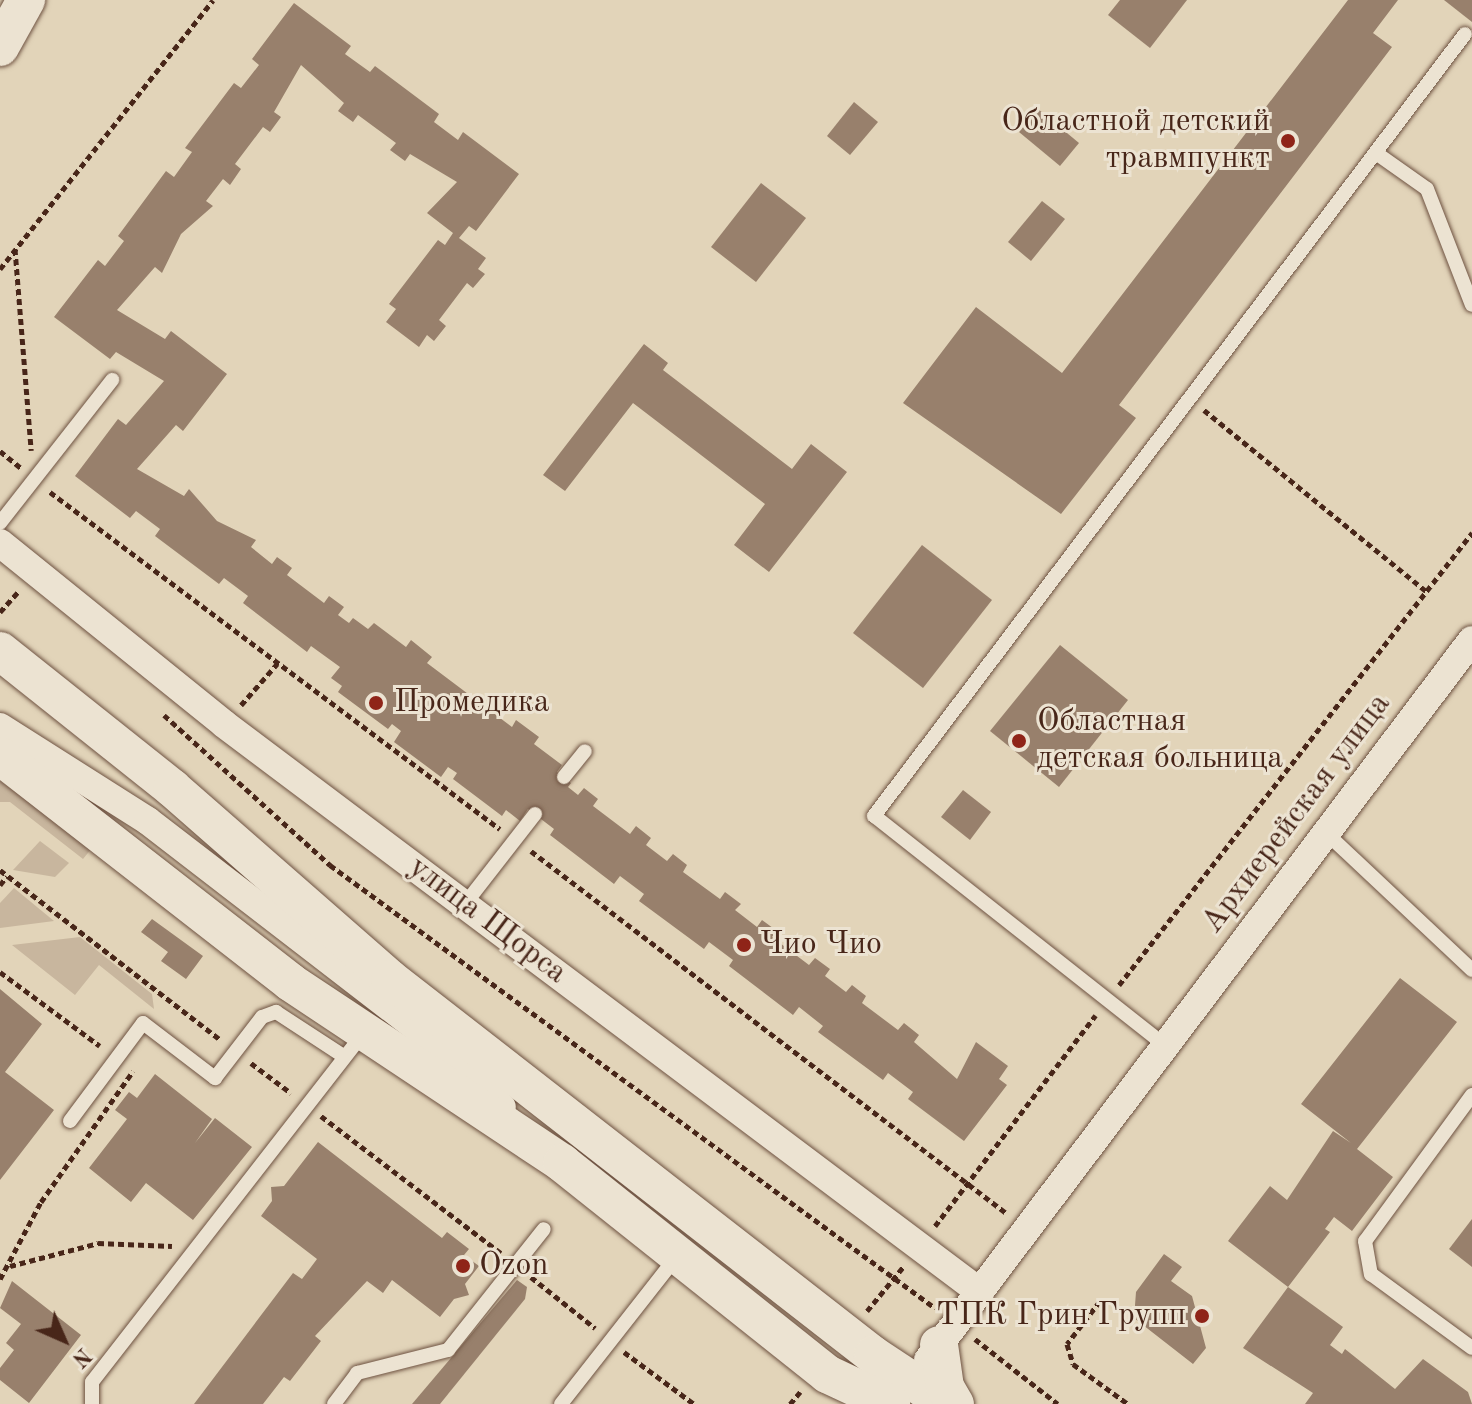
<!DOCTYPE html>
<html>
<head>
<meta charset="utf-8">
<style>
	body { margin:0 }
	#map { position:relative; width:1472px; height:1404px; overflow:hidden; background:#e2d4b9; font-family:"Old Standard TT",serif }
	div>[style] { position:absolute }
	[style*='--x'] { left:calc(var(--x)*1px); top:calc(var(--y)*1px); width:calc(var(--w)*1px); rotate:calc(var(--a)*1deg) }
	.green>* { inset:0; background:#c8b69e }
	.building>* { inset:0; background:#98806c }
	.path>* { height:5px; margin-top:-2.5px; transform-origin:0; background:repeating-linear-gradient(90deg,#482619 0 6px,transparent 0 10px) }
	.roads { filter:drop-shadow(0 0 2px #6e5241) drop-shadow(0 0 2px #6e5241) }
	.service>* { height:14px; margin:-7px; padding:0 7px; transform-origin:7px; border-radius:7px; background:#ece3d2 }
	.minor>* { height:28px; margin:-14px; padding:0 14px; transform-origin:14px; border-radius:14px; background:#ece3d2 }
	.secondary>* { height:38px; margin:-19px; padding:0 19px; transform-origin:19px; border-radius:19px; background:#ece3d2 }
	.dots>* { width:22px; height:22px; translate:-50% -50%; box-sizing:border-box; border:4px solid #ece3d2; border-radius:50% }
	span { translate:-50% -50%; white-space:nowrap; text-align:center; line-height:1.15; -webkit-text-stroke:6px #ece3d2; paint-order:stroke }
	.poi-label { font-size:32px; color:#482619 }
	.right { translate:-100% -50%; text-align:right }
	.left { translate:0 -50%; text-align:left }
	.street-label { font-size:32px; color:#482619 }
	.north { position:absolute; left:24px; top:1300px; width:80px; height:80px; -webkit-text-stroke:6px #ece3d2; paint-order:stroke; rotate:135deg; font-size:22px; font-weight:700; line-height:32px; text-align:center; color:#482619 }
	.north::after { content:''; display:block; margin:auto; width:28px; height:36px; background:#482619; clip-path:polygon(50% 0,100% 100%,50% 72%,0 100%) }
</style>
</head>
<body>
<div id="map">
	<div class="green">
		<div style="clip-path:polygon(0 781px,92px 848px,83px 859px,10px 802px,0 802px)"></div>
		<div style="clip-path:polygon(40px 841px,69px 863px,55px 877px,13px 870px)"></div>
		<div style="clip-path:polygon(14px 888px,54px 921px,0 928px,0 903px)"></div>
		<div style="clip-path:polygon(80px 937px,152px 994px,154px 1009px,99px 965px,75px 995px,12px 945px)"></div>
	</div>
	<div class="building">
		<div style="clip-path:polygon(1120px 0,1187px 0,1150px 48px,1108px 15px)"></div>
		<div style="clip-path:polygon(1348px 0,1398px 0,1373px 33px,1392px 47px,1119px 405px,1136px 418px,1061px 514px,903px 403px,976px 307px,1062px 373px)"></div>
		<div style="clip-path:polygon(1444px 0,1472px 0,1472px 22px)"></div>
		<div style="clip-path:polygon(294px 3px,351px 46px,345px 54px,370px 72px,375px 66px,439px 114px,434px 122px,458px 140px,463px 132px,519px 174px,476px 231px,469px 226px,459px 238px,486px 258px,478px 269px,485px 274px,473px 288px,467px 283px,439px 320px,446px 326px,434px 341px,427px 335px,419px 347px,386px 322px,396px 309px,389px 304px,438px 240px,445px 245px,453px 233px,427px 213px,457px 182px,410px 154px,405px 161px,390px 150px,396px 143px,358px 115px,353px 122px,338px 111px,344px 103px,301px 65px,274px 112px,281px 117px,270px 132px,263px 127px,235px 164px,241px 169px,230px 185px,223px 179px,206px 201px,213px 206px,181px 234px,162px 273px,155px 267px,117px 310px,165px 339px,171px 331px,227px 374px,183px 431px,176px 425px,137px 469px,184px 496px,189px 489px,217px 521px,256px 540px,251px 547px,272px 564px,277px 557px,292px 568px,287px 575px,324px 603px,329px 596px,344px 607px,338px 615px,349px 623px,353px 618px,368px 629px,374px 623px,406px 647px,411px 640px,432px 657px,427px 663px,512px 727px,516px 720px,539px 737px,534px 744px,562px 765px,557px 772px,571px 783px,568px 787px,578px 795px,584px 788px,598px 799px,593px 806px,630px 834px,636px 826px,651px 838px,646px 845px,667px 861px,673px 854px,687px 865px,683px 872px,720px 899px,725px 892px,741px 904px,735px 910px,757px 927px,762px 920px,777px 931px,772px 937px,809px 965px,815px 958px,830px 969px,825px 976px,846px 992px,852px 985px,866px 996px,862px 1003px,898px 1030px,904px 1023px,919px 1035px,914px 1042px,957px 1079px,976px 1042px,1008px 1066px,999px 1079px,1007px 1085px,964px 1141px,908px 1099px,913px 1092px,888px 1073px,883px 1080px,818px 1032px,823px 1026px,799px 1007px,793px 1015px,729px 966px,733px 960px,709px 942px,704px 949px,639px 901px,644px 894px,620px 876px,614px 884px,550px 835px,554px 829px,528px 809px,520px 821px,506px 810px,502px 816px,453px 779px,457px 773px,448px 767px,441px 777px,394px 742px,401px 731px,392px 724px,388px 729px,338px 692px,342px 686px,331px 678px,340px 667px,311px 646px,307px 652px,243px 603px,248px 596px,224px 578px,219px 584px,155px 536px,160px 529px,136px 511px,130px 518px,75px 476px,118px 419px,126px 425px,164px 381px,116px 352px,110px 359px,54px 317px,98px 260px,105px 266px,124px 241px,118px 236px,166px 171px,174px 177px,192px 152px,185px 148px,234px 83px,241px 88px,259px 65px,252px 59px)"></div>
		<div style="clip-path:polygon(854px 102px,878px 122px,850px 155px,827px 136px)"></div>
		<div style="clip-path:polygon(1038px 109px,1079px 143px,1060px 166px,1019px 132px)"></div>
		<div style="clip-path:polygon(761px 183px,806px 218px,756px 282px,711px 247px)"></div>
		<div style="clip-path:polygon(1042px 201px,1065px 219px,1031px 261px,1008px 242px)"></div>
		<div style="clip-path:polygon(644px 344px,668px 363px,663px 370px,792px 469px,811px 444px,847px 472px,769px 572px,734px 545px,765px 504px,633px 403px,565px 491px,543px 475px)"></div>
		<div style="clip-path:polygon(922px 545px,992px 600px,923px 688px,853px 633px)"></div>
		<div style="clip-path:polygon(1060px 645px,1128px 700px,1059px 787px,990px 731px)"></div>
		<div style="clip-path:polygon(963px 790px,991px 812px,970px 840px,941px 817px)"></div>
		<div style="clip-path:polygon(152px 919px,203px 956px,186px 979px,161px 961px,168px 952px,141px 932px)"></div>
		<div style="clip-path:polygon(1400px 978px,1457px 1022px,1357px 1149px,1393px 1177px,1352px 1231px,1334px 1217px,1325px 1229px,1330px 1232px,1288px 1287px,1228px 1241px,1270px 1186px,1287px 1200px,1333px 1131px,1351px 1143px,1301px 1104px)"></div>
		<div style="clip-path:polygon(0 989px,42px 1024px,5px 1072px,54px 1110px,0 1180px)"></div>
		<div style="clip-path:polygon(155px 1074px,212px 1119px,195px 1143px,215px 1118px,252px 1147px,193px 1220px,146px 1183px,131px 1202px,89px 1168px,127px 1119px,115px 1110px,129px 1092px,137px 1098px)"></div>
		<div style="clip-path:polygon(318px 1142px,442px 1238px,447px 1232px,469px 1249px,464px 1255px,479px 1266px,465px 1284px,469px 1295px,454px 1299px,440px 1317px,392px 1280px,383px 1293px,367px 1281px,315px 1336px,321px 1341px,290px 1381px,284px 1377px,263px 1404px,194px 1404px,293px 1273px,302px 1279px,317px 1259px,261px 1216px,272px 1201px,271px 1187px,284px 1186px)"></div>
		<div style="clip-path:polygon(1472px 1219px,1472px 1267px,1449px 1249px)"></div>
		<div style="clip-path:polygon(1164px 1254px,1182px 1267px,1171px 1281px,1192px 1296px,1206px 1348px,1193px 1364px,1134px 1318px,1136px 1292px)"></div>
		<div style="clip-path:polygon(517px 1280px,527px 1287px,525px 1299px,440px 1404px,412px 1404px)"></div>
		<div style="clip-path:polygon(12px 1281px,81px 1335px,29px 1403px,0 1380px,0 1368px,14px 1350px,6px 1343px,21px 1324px,0 1308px)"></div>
		<div style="clip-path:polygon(1288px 1287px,1343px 1327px,1330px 1345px,1342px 1354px,1345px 1349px,1395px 1389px,1423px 1359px,1468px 1392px,1472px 1404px,1305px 1404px,1313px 1393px,1243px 1348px)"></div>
	</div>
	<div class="path">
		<div style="--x:15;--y:249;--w:202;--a:85.4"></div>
		<div style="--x:0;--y:269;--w:343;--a:-51.6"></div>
		<div style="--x:1204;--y:410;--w:289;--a:39.2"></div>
		<div style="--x:0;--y:451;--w:27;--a:39"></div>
		<div style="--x:50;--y:492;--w:562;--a:36.83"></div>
		<div style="--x:0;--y:612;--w:27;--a:-48"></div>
		<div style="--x:241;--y:705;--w:55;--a:-48.7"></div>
		<div style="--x:164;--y:715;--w:224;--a:42.1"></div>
		<div style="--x:330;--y:865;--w:750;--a:36.21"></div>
		<div style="--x:531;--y:851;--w:597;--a:37.31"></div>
		<div style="--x:0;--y:870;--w:279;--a:37.6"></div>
		<div style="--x:0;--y:885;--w:11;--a:-52"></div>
		<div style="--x:0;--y:972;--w:124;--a:36.5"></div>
		<div style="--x:1119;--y:985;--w:574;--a:-52.01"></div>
		<div style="--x:251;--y:1063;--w:50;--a:36.9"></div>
		<div style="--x:321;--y:1116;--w:226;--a:37.3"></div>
		<div style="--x:935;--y:1226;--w:265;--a:-52.7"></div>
		<div style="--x:10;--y:1266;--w:91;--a:-14.6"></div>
		<div style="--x:98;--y:1243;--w:74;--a:2.3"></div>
		<div style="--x:531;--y:1277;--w:82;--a:38.6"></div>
		<div style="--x:0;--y:1279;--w:87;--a:-62"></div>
		<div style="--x:41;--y:1202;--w:160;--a:-54.9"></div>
		<div style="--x:1100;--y:1301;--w:54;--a:127.5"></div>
		<div style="--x:1067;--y:1344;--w:21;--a:73"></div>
		<div style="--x:1073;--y:1364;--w:68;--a:36"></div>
		<div style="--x:867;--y:1311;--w:58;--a:-50.6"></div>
		<div style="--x:975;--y:1339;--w:105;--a:38.1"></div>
		<div style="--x:624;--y:1352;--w:87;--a:36.6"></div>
		<div style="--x:790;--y:1404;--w:16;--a:-50"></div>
	</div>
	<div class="roads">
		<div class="service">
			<div style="--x:1376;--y:153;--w:62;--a:35.2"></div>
			<div style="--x:1427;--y:189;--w:124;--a:68.8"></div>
			<div style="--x:0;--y:523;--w:182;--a:-51.9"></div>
			<div style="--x:564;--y:777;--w:33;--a:-51"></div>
			<div style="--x:1324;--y:831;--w:203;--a:43.2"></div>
			<div style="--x:465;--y:904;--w:114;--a:-52.1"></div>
			<div style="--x:1167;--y:1047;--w:373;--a:-141.7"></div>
			<div style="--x:874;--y:816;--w:980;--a:-52.92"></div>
			<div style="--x:1472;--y:1095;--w:181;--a:126.2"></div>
			<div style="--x:1365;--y:1241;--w:34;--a:80"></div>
			<div style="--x:1371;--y:1274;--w:125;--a:36.2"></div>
			<div style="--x:70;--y:1121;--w:122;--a:-53.3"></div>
			<div style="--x:143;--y:1023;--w:91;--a:37.4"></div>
			<div style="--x:215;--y:1078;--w:77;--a:-52.4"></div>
			<div style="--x:262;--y:1017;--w:15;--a:-20"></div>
			<div style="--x:276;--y:1012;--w:82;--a:33.1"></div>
			<div style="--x:92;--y:1404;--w:22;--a:-90"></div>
			<div style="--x:92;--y:1382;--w:441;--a:-52.1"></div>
			<div style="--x:334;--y:1404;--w:39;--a:-53"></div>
			<div style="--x:357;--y:1373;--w:94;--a:-14.2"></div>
			<div style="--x:448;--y:1350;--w:154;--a:-51.6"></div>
			<div style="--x:561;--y:1404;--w:188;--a:-51.9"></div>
		</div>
		<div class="minor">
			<div style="--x:0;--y:543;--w:288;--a:38.9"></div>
			<div style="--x:224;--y:724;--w:946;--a:36.92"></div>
			<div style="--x:0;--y:727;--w:175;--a:32.4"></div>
			<div style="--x:148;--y:821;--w:342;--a:37.6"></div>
			<div style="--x:419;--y:1030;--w:113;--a:42.9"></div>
			<div style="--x:928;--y:1360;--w:902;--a:-52.93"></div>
		</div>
		<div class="secondary">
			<div style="--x:0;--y:47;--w:54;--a:-61"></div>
			<div style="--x:0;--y:651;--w:220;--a:38.5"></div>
			<div style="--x:172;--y:788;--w:290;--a:41.2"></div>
			<div style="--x:390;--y:979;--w:612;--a:37.9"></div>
			<div style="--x:873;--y:1355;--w:89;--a:33.5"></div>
			<div style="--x:0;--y:756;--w:368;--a:37.9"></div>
			<div style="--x:290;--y:982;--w:327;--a:33.6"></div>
			<div style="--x:562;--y:1163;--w:339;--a:38.5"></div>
			<div style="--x:827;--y:1374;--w:71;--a:25.1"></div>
			<div style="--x:939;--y:1345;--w:42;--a:81.9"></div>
			<div style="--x:945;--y:1387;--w:20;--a:60"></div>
		</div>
	</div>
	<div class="dots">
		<div style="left:1288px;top:141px;background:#8f2418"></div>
		<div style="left:376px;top:703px;background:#8f2418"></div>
		<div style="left:1019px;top:741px;background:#8f2418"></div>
		<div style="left:744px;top:945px;background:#8f2418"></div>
		<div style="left:463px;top:1266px;background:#8f2418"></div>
		<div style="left:1202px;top:1316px;background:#8f2418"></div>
	</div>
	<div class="poi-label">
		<span class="right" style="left:1270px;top:141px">Областной детский<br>травмпункт</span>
		<span class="left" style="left:394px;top:703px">Промедика</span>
		<span class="left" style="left:1037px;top:741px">Областная<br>детская больница</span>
		<span class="left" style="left:760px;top:945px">Чио Чио</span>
		<span class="left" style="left:479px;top:1266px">Ozon</span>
		<span class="right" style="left:1186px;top:1316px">ТПК Грин Групп</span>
	</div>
	<div class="street-label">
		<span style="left:1297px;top:814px;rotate:-53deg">Архиерейская улица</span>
		<span style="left:487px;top:921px;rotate:37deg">улица Щорса</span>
	</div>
	<div class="north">N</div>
</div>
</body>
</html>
